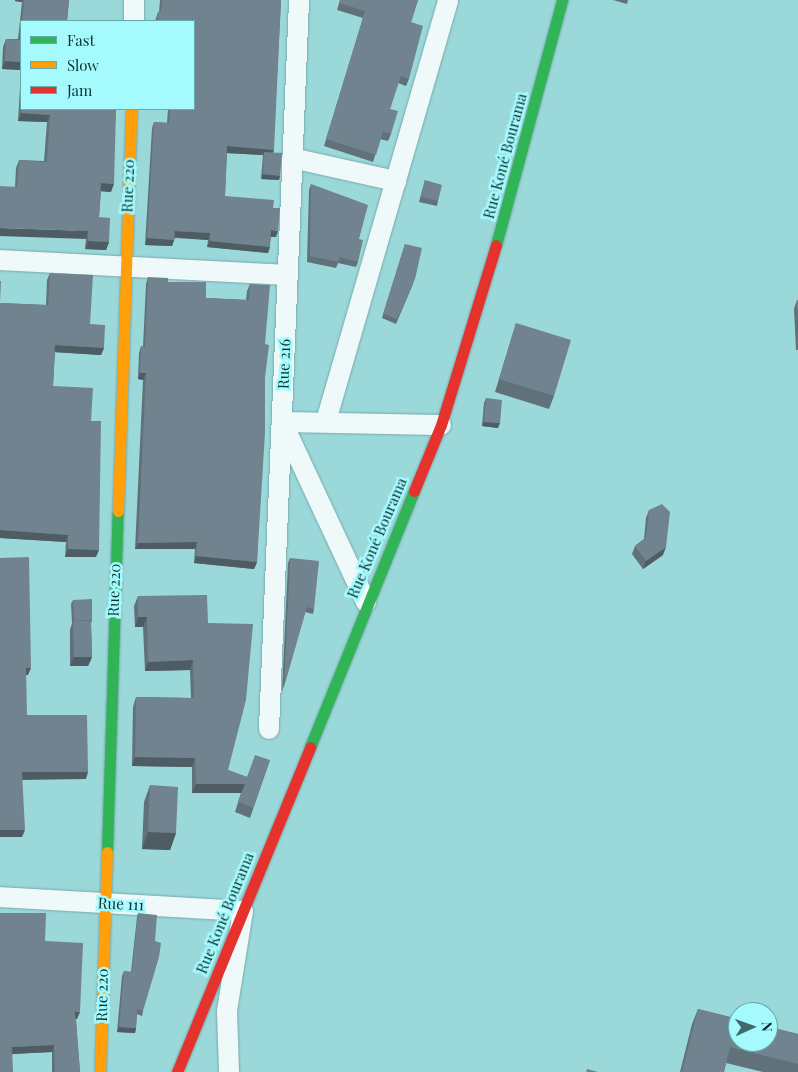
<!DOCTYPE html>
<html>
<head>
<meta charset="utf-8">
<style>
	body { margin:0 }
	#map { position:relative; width:798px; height:1072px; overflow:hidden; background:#9bd8da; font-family:"Playfair Display",serif }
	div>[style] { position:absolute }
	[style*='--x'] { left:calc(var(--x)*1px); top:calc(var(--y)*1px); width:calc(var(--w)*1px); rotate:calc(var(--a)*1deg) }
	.roads { filter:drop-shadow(0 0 1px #77aaac) drop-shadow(0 0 1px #77aaac) }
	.street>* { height:20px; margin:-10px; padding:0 10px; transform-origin:10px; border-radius:10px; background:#f0f9f9 }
	.fast>* { height:11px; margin:-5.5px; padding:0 5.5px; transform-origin:5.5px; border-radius:5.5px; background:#30b455 }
	.slow>* { height:11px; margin:-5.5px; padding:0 5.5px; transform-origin:5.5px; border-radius:5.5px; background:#ff9f0a }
	.jam>* { height:11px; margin:-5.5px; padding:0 5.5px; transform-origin:5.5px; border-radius:5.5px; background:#e5322d }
	.wall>* { inset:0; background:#60717a }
	.shaded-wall>* { inset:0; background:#4e5c63 }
	.building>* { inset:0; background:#70838e }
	span { translate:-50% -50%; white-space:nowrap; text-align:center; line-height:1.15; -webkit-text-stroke:5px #a5fafd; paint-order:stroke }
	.street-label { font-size:15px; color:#0a3031 }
	.legend { position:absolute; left:20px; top:20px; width:175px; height:90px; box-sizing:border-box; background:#a5fafd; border:1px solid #67a9ab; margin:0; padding:6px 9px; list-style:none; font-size:15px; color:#0a3031 }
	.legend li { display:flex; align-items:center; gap:10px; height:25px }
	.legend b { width:25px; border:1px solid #67a9ab }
	.north { position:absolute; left:728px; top:1002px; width:50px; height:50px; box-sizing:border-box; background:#a5fafd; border:1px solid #67a9ab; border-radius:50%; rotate:88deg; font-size:14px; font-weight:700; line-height:20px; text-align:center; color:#0a3031 }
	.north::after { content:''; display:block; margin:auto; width:18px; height:22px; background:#3d6b6c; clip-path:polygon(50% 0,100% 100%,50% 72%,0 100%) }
</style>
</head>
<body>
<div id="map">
	<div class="roads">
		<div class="street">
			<div style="--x:134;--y:21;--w:21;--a:-90"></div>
			<div style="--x:292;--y:158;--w:107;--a:12.5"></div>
			<div style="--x:0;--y:260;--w:288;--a:3"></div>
			<div style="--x:326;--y:421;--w:438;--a:-73.8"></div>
			<div style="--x:366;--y:602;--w:199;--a:-115"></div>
			<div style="--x:282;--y:422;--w:159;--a:1.1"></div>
			<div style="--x:269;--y:729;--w:730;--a:-87.64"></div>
			<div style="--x:0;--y:897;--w:243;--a:3.3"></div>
			<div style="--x:243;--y:911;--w:101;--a:99.1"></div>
			<div style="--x:227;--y:1011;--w:61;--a:88.1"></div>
		</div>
		<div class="fast">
			<div style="--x:496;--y:245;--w:254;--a:-74.9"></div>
			<div style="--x:310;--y:747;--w:276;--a:-67.9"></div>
			<div style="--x:107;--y:852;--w:341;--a:-88.2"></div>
		</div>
		<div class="slow">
			<div style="--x:118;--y:511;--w:402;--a:-88.1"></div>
			<div style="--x:100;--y:1072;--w:220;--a:-88.2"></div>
		</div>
		<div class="jam">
			<div style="--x:414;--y:491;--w:71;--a:-67.8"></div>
			<div style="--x:441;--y:425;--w:188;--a:-73"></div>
			<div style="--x:177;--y:1072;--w:351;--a:-67.7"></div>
		</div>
	</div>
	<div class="wall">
		<div style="clip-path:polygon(15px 0,69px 0,67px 21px,21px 21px,21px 70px,2px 69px,3px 47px,6px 39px,18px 39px,22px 2px,15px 1px)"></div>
		<div style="clip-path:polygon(160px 0,281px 0,273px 153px,280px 176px,279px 180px,261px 179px,263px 155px,227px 153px,225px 196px,273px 208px,276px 237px,271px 237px,268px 253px,207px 247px,208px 240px,175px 238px,172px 246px,145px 245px,152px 128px,154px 122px,167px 123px,168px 109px,194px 109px,194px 21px,155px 21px,158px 12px,159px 12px)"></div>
		<div style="clip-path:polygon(340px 0,418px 0,411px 22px,409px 79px,406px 86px,398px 83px,390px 109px,391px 134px,388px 141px,380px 139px,373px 162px,324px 146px,363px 18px,337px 10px)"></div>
		<div style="clip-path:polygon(613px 0,628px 0,627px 4px)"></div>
		<div style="clip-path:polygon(21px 71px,21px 109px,116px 109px,111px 192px,101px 191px,99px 217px,109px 242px,106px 250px,85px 249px,86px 239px,15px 187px,16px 168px,19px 160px,44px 161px,47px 122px,18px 121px)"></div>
		<div style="clip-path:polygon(425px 180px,438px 201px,437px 206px,419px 202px)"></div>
		<div style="clip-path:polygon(311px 184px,359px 239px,358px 262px,356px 267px,338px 263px,336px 268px,307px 262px,309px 190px)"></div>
		<div style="clip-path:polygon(405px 244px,413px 284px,396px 324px,382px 318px)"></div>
		<div style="clip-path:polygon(50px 273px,90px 324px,104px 348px,101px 355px,55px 352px,53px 386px,91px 421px,96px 557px,65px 557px,66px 542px,0 538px,0 281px,0 303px,46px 305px,47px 280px)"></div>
		<div style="clip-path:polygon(148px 277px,168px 282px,206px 298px,246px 300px,247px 291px,250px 284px,265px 344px,265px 378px,257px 562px,254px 569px,194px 563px,195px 549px,135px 549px,143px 380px,138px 379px,139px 353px,141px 346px,143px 347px,146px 284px)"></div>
		<div style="clip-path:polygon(797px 300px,798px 301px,798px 350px,796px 350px,794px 309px)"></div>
		<div style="clip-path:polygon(516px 323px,554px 396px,549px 409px,495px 392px)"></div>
		<div style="clip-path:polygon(486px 398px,498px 428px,482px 426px,484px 403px)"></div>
		<div style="clip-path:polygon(649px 510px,663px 555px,643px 569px,632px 554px,635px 546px,644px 539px,646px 518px)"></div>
		<div style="clip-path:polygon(290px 558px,314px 609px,313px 614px,305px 612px,282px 692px,288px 563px)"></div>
		<div style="clip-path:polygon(138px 596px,208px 623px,228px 770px,247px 777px,270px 760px,250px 818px,235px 812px,241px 793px,192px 793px,192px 767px,132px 766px,133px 707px,136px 697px,191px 698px,190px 670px,145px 671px,143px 627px,135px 627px,134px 606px)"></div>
		<div style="clip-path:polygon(73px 600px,92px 620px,91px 624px,92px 657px,88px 666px,70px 666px,70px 630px,72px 623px,71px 604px)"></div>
		<div style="clip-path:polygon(150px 785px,176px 833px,170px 850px,142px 849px,144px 802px)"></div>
		<div style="clip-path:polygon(138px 913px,143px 1011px,142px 1016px,137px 1014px,136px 1028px,135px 1033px,117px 1032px,122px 976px,124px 971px,131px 972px,137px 917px)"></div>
		<div style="clip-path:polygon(45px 941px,77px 1019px,76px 1019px,80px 1072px,52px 1072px,52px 1052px,13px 1054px,0 1072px)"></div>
		<div style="clip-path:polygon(698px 1009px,798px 1034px,798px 1072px,763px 1072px,726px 1063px,724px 1072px,680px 1072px,692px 1024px)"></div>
	</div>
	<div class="shaded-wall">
		<div style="clip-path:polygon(15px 0,22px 0,22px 2px,15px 1px)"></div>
		<div style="clip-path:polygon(5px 61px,21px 62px,21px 70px,2px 69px)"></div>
		<div style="clip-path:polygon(21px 113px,50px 115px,47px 122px,18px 121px)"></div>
		<div style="clip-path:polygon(227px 146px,274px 150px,272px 156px,264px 152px,263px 155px,225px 153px)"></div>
		<div style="clip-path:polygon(263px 174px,280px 176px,279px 180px,261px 179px)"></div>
		<div style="clip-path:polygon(101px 183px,114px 184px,111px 192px,98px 191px)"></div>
		<div style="clip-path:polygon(0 228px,88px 231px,86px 239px,0 236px)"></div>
		<div style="clip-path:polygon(271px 230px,278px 231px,276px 237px,269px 236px)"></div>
		<div style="clip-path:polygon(175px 231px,210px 233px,208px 240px,173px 237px)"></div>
		<div style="clip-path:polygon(147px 238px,174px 240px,172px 246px,145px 245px)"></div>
		<div style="clip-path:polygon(88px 241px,109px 242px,106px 250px,85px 249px)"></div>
		<div style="clip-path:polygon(210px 241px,270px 247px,268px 253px,207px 247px)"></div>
		<div style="clip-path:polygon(55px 345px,104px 348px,101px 355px,52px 352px)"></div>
		<div style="clip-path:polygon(140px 373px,146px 373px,143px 380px,138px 379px)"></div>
		<div style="clip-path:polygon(484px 422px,500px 423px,498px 428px,482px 426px)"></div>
		<div style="clip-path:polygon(0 530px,68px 535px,66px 542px,0 538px)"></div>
		<div style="clip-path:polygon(197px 542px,195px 549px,135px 549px,138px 543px)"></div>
		<div style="clip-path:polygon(666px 547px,663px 555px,643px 569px,646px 561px)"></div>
		<div style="clip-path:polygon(68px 549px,99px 550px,96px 557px,65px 557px)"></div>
		<div style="clip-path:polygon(196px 556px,257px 562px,254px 569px,194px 563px)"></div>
		<div style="clip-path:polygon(138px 617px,147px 617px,143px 627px,135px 627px)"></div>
		<div style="clip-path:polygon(74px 657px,92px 657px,88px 666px,70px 666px)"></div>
		<div style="clip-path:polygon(193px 660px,190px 670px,145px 671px,148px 662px)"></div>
		<div style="clip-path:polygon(26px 668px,31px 668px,28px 675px,23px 675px)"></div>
		<div style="clip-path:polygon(135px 757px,195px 758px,192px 767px,132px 766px)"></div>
		<div style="clip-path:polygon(22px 772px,88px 772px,86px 779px,20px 780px)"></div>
		<div style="clip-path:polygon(196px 784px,245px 784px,241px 793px,192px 793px)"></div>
		<div style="clip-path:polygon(0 830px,25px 830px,22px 837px,0 837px)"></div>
		<div style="clip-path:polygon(148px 832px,176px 833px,170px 850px,142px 849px)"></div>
		<div style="clip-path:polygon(75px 1011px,80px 1012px,77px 1019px,72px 1019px)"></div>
		<div style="clip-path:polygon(119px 1027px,136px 1028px,135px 1033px,117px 1032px)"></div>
		<div style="clip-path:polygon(54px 1045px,52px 1052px,10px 1054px,12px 1047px)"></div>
	</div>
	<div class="building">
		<div style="clip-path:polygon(24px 0,69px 0,67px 21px,22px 21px)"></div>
		<div style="clip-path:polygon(162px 0,281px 0,274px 150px,227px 146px,225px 196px,274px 200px,273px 208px,280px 208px,278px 231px,271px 230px,270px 247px,210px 241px,210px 233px,175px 231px,174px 240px,147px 238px,154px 122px,169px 123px,170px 109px,194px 109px,194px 21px,157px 21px,158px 12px,161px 12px)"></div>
		<div style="clip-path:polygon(340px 0,418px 0,411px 22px,423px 26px,409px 79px,401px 76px,390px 109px,398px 111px,391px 134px,383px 132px,376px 155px,326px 139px,365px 11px,339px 3px)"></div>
		<div style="clip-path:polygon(21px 26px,21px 62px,5px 61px,6px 39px,20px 40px)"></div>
		<div style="clip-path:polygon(21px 109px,116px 109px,114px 184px,101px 183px,99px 217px,110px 218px,109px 242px,88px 241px,88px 231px,0 228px,0 186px,17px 187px,19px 160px,47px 162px,50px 115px,21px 113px)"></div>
		<div style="clip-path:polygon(264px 152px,282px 153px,280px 176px,263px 174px)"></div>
		<div style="clip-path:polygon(425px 180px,442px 185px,438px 201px,421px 197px)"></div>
		<div style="clip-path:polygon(311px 184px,368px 205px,359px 239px,363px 240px,358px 262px,340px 257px,338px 262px,310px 256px)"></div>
		<div style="clip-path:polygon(405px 244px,422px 248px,415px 279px,397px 319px,383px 314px)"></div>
		<div style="clip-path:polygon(50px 273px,93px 275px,90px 324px,105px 325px,104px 348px,55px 345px,53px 386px,93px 388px,91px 421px,101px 421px,99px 550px,68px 549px,68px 535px,0 530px,0 281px,1px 281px,0 303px,48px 305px)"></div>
		<div style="clip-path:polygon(148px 277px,168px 278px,168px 282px,206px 282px,206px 298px,249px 300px,250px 284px,270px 285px,265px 344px,269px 345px,265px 378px,265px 433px,257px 562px,196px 556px,197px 542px,138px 543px,146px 373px,140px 373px,141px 346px,145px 347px)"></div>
		<div style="clip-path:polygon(797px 300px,798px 301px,798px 326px)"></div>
		<div style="clip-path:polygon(516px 323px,571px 340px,554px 396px,499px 379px)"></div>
		<div style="clip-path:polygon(486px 398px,502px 400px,500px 423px,484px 422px)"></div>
		<div style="clip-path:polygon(662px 504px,670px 512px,666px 547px,646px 561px,635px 546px,646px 537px,649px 510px)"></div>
		<div style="clip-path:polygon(29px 557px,31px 668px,26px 668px,27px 715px,87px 715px,88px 772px,22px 772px,25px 830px,0 830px,0 558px)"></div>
		<div style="clip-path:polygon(290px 558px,319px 561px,314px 609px,307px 607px,284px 687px)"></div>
		<div style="clip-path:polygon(207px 595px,208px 623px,253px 624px,246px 700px,228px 770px,247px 777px,255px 755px,270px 760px,253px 808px,238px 802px,245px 784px,196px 784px,195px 758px,135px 757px,136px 697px,194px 698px,193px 660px,148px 662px,147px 617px,138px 617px,138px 596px)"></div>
		<div style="clip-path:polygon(92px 599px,92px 620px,74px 621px,73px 600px)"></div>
		<div style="clip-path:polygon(73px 621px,91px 621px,92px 657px,74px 657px)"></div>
		<div style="clip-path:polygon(150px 785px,178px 787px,176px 833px,148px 832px)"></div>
		<div style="clip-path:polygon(0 913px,46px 913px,45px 941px,83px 943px,80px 1012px,75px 1011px,80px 1072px,55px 1072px,54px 1045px,12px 1047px,13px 1072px,0 1072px)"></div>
		<div style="clip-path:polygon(138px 913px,157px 915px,155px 941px,161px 943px,159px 957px,143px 1011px,137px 1009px,136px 1028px,119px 1027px,124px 971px,132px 972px)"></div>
		<div style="clip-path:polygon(698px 1009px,738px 1019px,738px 1042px,768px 1042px,768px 1027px,798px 1034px,798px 1064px,730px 1047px,724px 1072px,682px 1072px)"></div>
		<div style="clip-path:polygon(587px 1069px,598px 1072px,586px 1072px)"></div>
	</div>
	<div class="street-label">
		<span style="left:505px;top:156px;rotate:-75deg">Rue Koné Bourama</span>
		<span style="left:128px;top:186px;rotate:-88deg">Rue 220</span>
		<span style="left:284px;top:364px;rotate:-88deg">Rue 216</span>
		<span style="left:377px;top:538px;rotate:-67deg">Rue Koné Bourama</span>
		<span style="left:114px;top:590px;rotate:-88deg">Rue 220</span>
		<span style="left:121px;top:904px;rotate:3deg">Rue 111</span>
		<span style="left:225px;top:913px;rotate:-68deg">Rue Koné Bourama</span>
		<span style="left:102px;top:995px;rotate:-89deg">Rue 220</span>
	</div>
	<ul class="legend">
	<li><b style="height:6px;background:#30b455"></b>Fast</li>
	<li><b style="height:6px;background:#ff9f0a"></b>Slow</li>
	<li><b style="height:6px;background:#e5322d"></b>Jam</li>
	</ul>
	<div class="north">N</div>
</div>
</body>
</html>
